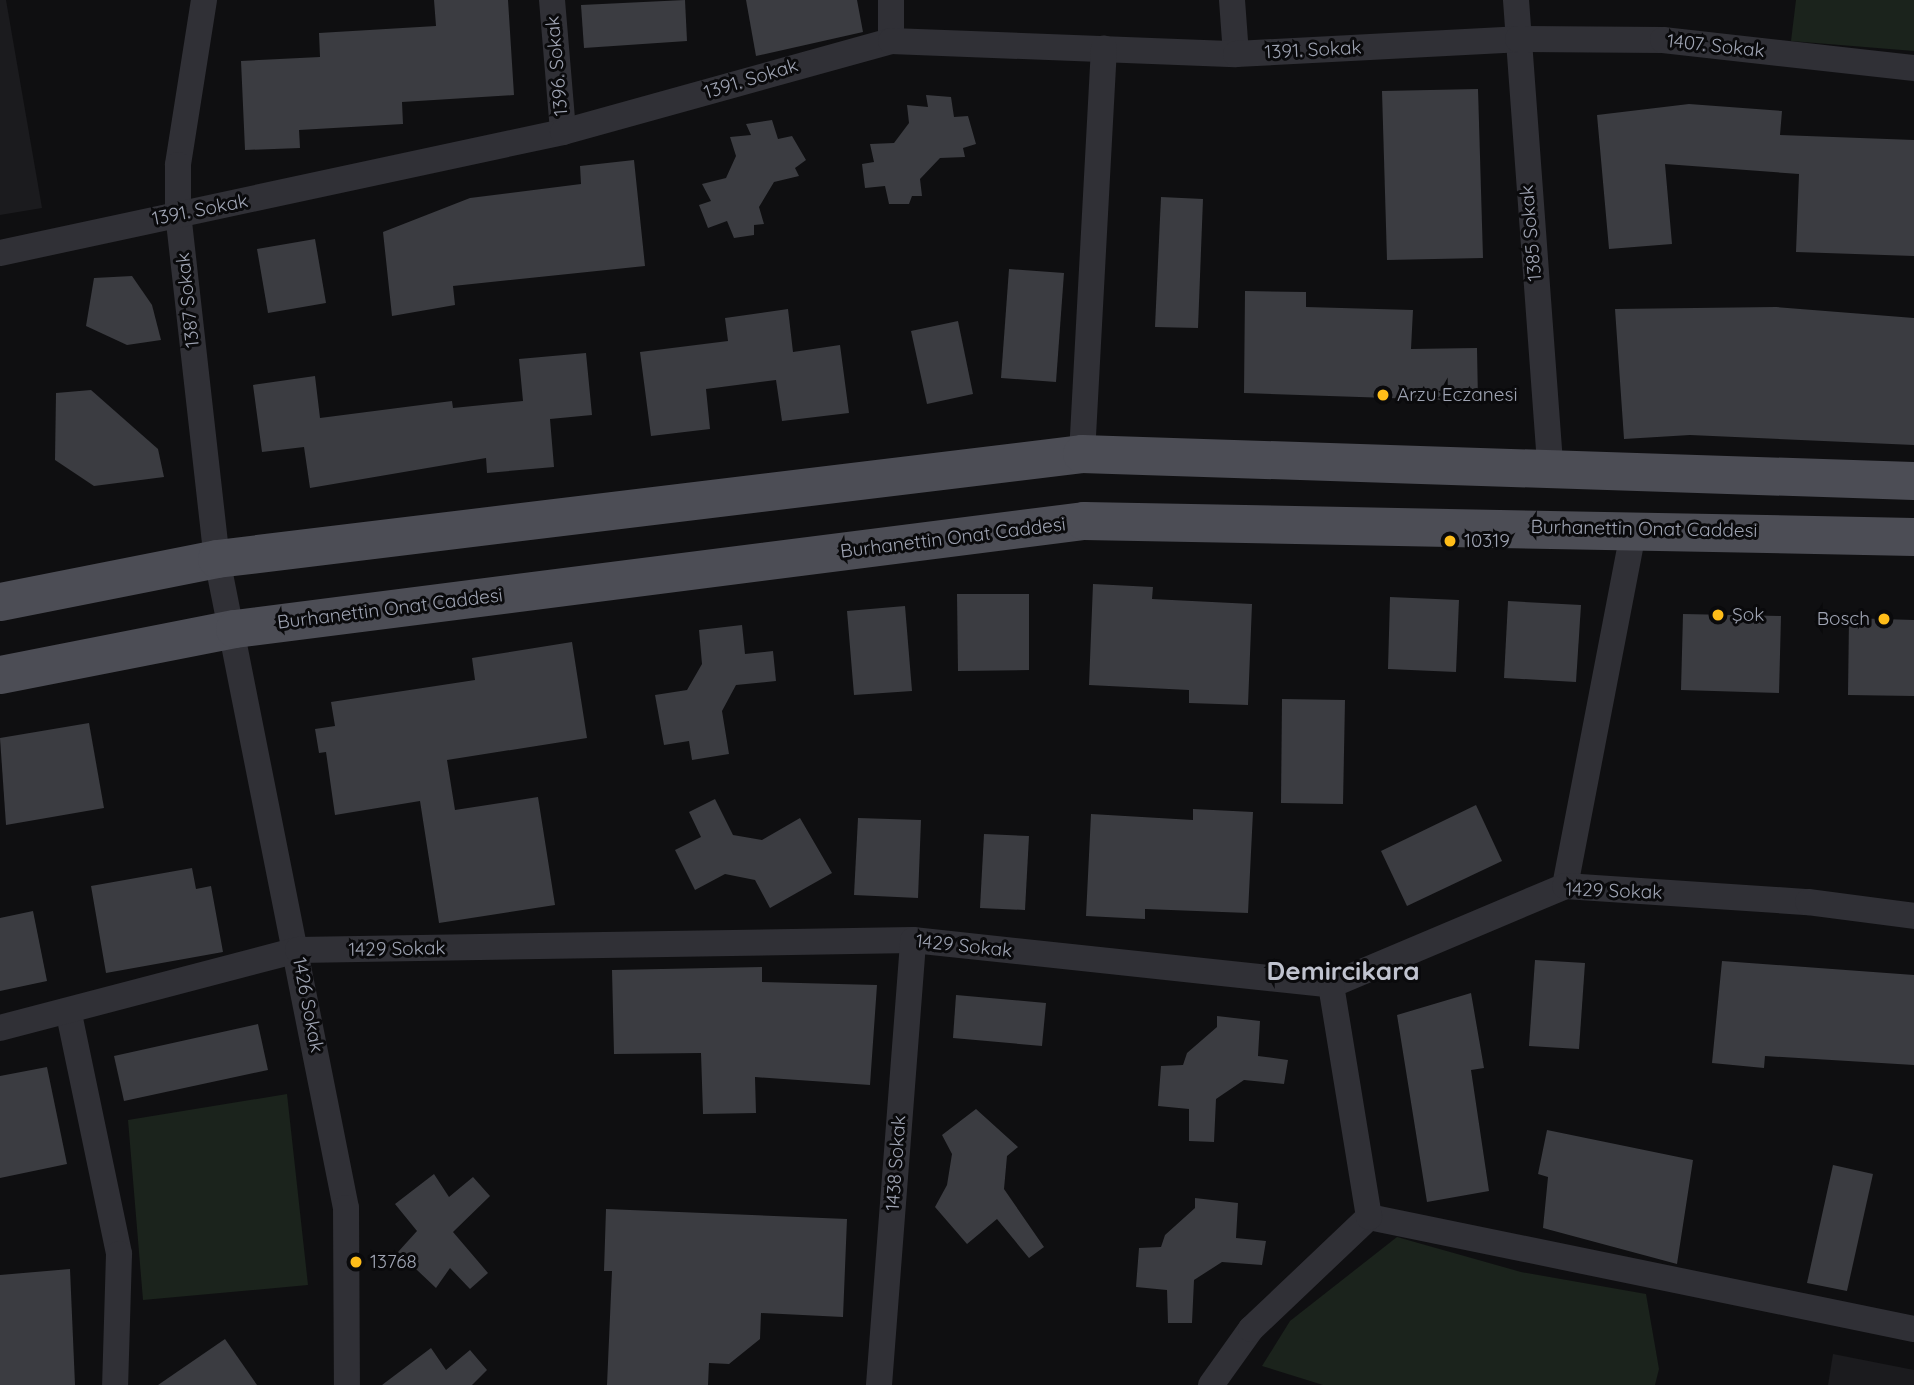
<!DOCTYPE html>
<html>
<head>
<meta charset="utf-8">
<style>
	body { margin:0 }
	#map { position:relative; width:1914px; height:1385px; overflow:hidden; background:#0f0f11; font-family:Quicksand,sans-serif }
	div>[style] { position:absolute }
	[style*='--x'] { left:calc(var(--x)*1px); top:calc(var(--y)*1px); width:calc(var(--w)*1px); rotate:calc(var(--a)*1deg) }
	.built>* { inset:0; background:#1b1b1e }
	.green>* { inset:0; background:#1b231c }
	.building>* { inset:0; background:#3b3c41 }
	.street>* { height:26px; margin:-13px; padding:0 13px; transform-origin:13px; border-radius:13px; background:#303036 }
	.primary>* { height:38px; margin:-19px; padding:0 19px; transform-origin:19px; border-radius:19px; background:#4c4d55 }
	.dots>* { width:19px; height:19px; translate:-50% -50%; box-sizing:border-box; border:4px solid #0a0a0c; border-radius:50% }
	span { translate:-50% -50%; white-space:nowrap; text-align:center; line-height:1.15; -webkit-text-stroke:6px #0a0a0c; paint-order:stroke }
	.street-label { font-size:19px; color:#9fa4b3 }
	.poi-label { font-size:19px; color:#9fa4b3 }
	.left { translate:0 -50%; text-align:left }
	.right { translate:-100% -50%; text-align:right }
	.district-label { font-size:26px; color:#c0c3cf; font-weight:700 }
</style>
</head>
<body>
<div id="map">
	<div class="built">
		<div style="clip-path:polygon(0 0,6px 0,42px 208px,0 215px)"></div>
		<div style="clip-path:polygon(1833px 1354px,1914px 1370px,1914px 1385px,1828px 1385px)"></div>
	</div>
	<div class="green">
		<div style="clip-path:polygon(1796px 0,1914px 0,1914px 51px,1791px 41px)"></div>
		<div style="clip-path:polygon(287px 1094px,308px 1285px,143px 1300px,128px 1120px)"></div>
		<div style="clip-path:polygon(1397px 1237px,1521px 1272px,1646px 1294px,1659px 1369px,1655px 1385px,1323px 1385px,1262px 1366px,1290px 1321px)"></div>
	</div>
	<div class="building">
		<div style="clip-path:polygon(434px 0,508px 0,514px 95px,402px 102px,403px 124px,299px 130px,300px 148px,245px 150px,241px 61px,320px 57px,319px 33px,436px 26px)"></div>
		<div style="clip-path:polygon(685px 0,687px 41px,584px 48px,581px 5px)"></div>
		<div style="clip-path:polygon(746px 0,857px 0,863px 32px,756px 56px)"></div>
		<div style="clip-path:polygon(1478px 89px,1483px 258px,1387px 260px,1382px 91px)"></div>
		<div style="clip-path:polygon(926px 95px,951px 97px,954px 117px,968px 116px,976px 144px,963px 148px,965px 157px,940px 158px,920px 179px,922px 196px,912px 196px,909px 204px,889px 204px,885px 186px,865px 188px,862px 164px,874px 162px,870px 144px,894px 143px,909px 123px,907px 105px,928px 107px)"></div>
		<div style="clip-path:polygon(1689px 104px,1782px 111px,1780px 135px,1914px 140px,1914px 256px,1796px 252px,1799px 174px,1665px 164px,1672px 244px,1609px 249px,1597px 115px)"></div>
		<div style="clip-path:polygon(772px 120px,778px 139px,792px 136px,806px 160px,795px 168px,799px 176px,774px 182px,759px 207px,764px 224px,754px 225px,754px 235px,734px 238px,727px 221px,708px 228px,699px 205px,711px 201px,702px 184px,726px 178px,736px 156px,730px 137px,751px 135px,746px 124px)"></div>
		<div style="clip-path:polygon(634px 160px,645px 266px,453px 286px,455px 305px,392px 316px,383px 232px,470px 198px,581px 184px,580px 166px)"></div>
		<div style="clip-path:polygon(1161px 197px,1203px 199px,1198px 328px,1155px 327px)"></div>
		<div style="clip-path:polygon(315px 239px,326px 303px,268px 313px,257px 249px)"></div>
		<div style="clip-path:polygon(1009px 269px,1064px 273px,1056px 382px,1001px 378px)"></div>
		<div style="clip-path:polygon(132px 276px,152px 305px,161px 340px,127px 345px,86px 326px,94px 278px)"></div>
		<div style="clip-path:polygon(1245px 291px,1306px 292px,1306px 307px,1413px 310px,1411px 349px,1477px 348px,1478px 401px,1244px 393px)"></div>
		<div style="clip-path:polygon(1776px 307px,1914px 318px,1914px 445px,1690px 435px,1624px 439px,1615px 309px)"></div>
		<div style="clip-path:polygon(788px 309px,793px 352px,840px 345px,849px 413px,782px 421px,776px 380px,706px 389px,710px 429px,651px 436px,640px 352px,728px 341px,725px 318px)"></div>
		<div style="clip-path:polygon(958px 321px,973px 394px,927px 404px,911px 331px)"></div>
		<div style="clip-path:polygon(586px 353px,592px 415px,550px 419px,554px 467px,487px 473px,486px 458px,310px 488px,304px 447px,262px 452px,253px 385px,315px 376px,320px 418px,452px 401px,453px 408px,523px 401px,519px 359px)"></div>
		<div style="clip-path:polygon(91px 390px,158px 449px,164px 477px,94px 486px,55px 460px,56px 393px)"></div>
		<div style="clip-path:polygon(1093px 584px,1153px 587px,1152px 599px,1252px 604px,1248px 705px,1189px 703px,1189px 690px,1089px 685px)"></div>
		<div style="clip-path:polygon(957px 594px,1029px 594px,1029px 670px,958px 671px)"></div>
		<div style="clip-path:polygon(1390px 597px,1459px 600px,1456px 672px,1388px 669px)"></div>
		<div style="clip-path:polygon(1508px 601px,1581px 605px,1576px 682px,1504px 678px)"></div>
		<div style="clip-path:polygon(905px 606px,912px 691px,854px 695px,847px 611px)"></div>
		<div style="clip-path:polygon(1683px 614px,1781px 616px,1779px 693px,1681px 690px)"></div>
		<div style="clip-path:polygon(1849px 618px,1914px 620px,1914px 696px,1848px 695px)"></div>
		<div style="clip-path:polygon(742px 625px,745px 654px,773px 651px,776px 681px,736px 685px,722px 711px,729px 754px,692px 760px,689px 741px,664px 745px,655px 695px,687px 690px,702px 664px,699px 630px)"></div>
		<div style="clip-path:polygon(572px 642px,587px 738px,447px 760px,455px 810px,538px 797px,555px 905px,439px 923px,420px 801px,335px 815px,326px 752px,319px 753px,315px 729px,335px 726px,331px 702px,475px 680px,472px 658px)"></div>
		<div style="clip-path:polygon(1282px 699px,1345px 700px,1343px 804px,1281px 803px)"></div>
		<div style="clip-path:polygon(89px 723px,104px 808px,6px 825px,0 738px)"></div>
		<div style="clip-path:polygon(715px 799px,733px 835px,762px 840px,800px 818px,832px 873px,770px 908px,755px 880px,725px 874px,695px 890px,675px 850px,701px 837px,689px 812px)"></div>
		<div style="clip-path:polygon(1476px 805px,1502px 861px,1407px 906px,1381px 851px)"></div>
		<div style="clip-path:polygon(1193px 809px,1253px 812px,1248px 913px,1145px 909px,1145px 919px,1086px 916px,1091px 814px,1193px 820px)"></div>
		<div style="clip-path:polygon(858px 818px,921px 820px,918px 898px,854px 895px)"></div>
		<div style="clip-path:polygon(984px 834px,1029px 836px,1025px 910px,980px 908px)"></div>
		<div style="clip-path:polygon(192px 868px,196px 889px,211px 886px,223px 952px,106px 973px,91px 886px)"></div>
		<div style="clip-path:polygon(33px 911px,47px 981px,0 991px,0 918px)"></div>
		<div style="clip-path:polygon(1535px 960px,1585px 963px,1579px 1049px,1529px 1046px)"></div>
		<div style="clip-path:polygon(1722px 961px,1914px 975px,1914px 1065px,1765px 1056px,1764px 1068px,1712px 1063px)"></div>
		<div style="clip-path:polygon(762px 967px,762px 982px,877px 985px,870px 1085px,755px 1077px,756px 1113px,703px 1114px,701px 1053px,614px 1054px,612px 970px)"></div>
		<div style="clip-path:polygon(1471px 993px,1484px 1068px,1471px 1070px,1489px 1191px,1427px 1202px,1397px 1015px)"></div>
		<div style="clip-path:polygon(956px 995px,1046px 1003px,1042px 1046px,953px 1038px)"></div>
		<div style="clip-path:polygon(1217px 1016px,1260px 1021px,1258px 1056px,1288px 1060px,1284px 1084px,1244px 1080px,1216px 1099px,1214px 1142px,1189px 1141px,1189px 1109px,1158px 1106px,1161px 1066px,1183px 1065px,1187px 1053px,1217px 1027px)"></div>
		<div style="clip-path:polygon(258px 1024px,268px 1070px,124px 1101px,114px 1056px)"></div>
		<div style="clip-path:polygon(47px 1067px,67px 1164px,0 1178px,0 1076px)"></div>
		<div style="clip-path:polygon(976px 1109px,1018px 1147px,1007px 1156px,1004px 1189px,1044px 1247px,1029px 1258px,997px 1219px,967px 1244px,935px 1207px,947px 1185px,952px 1154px,942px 1135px)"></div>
		<div style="clip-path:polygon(1547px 1130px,1693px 1160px,1677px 1264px,1543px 1228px,1548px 1177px,1538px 1174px)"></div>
		<div style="clip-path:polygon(1833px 1165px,1873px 1174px,1847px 1291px,1807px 1283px)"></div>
		<div style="clip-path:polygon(434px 1174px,449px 1197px,473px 1177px,490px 1196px,453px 1232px,488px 1273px,470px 1289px,450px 1268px,436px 1288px,398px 1252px,417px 1231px,395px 1204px)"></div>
		<div style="clip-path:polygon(1195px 1198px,1238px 1203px,1236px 1238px,1266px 1241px,1262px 1265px,1222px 1262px,1194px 1280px,1192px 1323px,1168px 1323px,1167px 1290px,1136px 1287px,1139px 1248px,1161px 1247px,1165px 1235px,1195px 1208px)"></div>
		<div style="clip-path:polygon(606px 1209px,847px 1219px,843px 1317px,761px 1313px,760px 1339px,729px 1364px,709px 1363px,708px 1385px,607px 1385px,612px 1271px,604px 1271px)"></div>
		<div style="clip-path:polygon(70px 1269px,75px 1385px,0 1385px,0 1275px)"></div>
		<div style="clip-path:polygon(225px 1339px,257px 1385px,158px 1385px)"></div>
		<div style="clip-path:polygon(431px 1348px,446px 1370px,470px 1350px,487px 1370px,472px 1385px,382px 1385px)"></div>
	</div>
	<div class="street">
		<div style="--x:204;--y:0;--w:167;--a:99"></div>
		<div style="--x:178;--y:165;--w:48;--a:90"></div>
		<div style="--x:178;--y:213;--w:348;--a:83.6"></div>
		<div style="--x:217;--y:559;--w:662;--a:78.76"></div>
		<div style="--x:346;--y:1208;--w:177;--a:89.7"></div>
		<div style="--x:552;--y:0;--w:132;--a:85.2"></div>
		<div style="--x:1232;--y:0;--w:54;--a:85.8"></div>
		<div style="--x:1516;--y:0;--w:468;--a:85.8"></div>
		<div style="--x:891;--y:41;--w:41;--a:-90"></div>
		<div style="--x:0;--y:253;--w:576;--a:-12.13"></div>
		<div style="--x:563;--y:132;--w:340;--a:-15.5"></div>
		<div style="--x:891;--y:41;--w:345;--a:2.2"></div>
		<div style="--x:1236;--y:54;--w:282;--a:-3"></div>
		<div style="--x:1518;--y:39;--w:145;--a:0.4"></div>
		<div style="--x:1663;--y:40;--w:253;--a:6.4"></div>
		<div style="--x:1082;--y:454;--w:406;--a:-86.9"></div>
		<div style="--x:1565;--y:886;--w:366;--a:-79.1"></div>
		<div style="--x:69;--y:1014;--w:245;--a:78.2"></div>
		<div style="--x:119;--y:1254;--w:131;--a:91.7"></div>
		<div style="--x:0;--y:1028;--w:308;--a:-14.7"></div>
		<div style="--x:298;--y:950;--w:615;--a:-0.93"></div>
		<div style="--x:913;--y:940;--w:420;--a:6.1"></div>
		<div style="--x:1331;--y:985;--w:254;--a:-22.9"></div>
		<div style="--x:1565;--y:886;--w:244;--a:3.8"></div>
		<div style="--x:1808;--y:902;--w:107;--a:7.5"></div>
		<div style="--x:1369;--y:1217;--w:556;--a:11.61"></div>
		<div style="--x:879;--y:1385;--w:446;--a:-85.6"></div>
		<div style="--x:1211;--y:1385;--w:69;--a:-54.5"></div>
		<div style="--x:1251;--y:1329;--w:163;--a:-43.5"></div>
		<div style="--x:1369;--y:1217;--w:235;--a:-99.3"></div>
	</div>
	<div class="primary">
		<div style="--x:0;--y:602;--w:221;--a:-11.2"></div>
		<div style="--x:217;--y:559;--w:871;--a:-6.92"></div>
		<div style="--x:1082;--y:454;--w:832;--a:1.86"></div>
		<div style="--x:0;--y:675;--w:239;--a:-11.1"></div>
		<div style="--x:235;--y:629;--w:856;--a:-7.25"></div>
		<div style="--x:1084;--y:521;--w:830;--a:1.1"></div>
	</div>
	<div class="dots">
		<div style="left:1383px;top:395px;background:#ffbd19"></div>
		<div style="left:1450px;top:541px;background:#ffbd19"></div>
		<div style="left:1718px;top:615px;background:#ffbd19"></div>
		<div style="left:1884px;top:619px;background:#ffbd19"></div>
		<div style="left:356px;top:1262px;background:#ffbd19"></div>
	</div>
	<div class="street-label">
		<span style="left:1716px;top:46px;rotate:6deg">1407. Sokak</span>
		<span style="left:1313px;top:50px;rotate:-3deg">1391. Sokak</span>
		<span style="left:557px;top:66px;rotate:-95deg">1396. Sokak</span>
		<span style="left:751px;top:79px;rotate:-17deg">1391. Sokak</span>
		<span style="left:200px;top:210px;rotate:-11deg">1391. Sokak</span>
		<span style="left:1531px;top:233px;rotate:-95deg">1385 Sokak</span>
		<span style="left:188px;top:300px;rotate:-96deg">1387 Sokak</span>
		<span style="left:1644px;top:529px;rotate:1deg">Burhanettin Onat Caddesi</span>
		<span style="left:953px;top:538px;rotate:-7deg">Burhanettin Onat Caddesi</span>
		<span style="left:390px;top:609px;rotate:-7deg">Burhanettin Onat Caddesi</span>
		<span style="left:1614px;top:891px;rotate:2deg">1429 Sokak</span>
		<span style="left:964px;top:946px;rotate:6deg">1429 Sokak</span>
		<span style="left:397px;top:949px;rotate:-1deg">1429 Sokak</span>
		<span style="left:308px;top:1005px;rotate:79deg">1426 Sokak</span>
		<span style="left:896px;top:1163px;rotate:-86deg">1438 Sokak</span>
	</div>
	<div class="poi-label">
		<span class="left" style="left:1397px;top:395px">Arzu Eczanesi</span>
		<span class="left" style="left:1464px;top:541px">10319</span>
		<span class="left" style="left:1732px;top:615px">Şok</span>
		<span class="right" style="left:1870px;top:619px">Bosch</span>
		<span class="left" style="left:370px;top:1262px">13768</span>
	</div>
	<div class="district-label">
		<span style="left:1343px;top:971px">Demircikara</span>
	</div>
</div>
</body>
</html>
